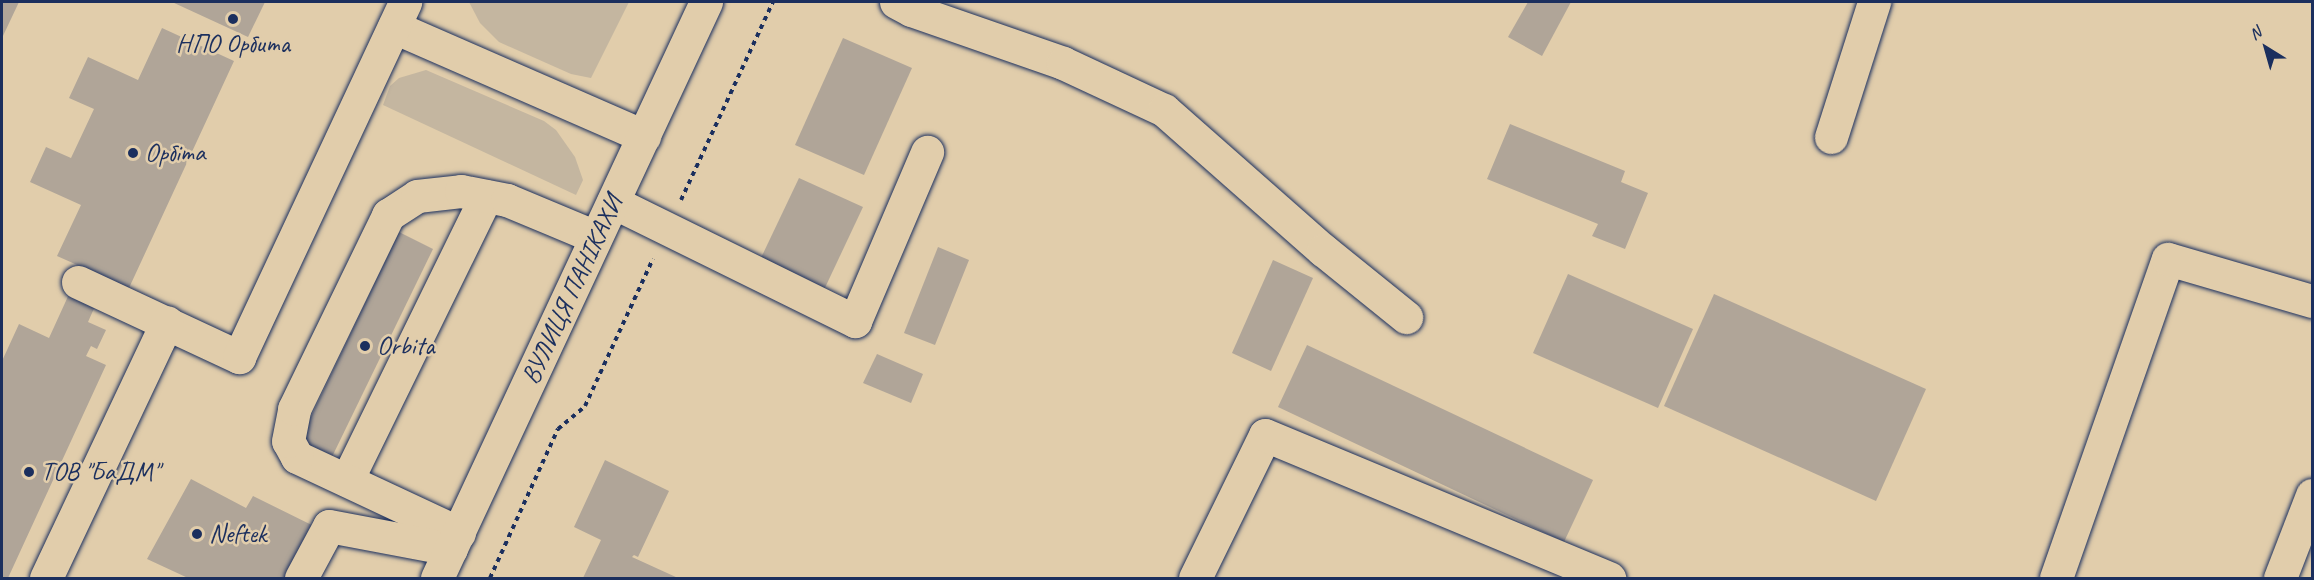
<!DOCTYPE html>
<html>
<head>
<meta charset="utf-8">
<style>
	body { margin:0 }
	#map { position:relative; width:2314px; height:580px; overflow:hidden; background:#e1cdab; font-family:Caveat,sans-serif }
	div>[style] { position:absolute }
	[style*='--x'] { left:calc(var(--x)*1px); top:calc(var(--y)*1px); width:calc(var(--w)*1px); rotate:calc(var(--a)*1deg) }
	.green>* { inset:0; background:#c4b6a0 }
	.building>* { inset:0; background:#b0a598 }
	.path>* { height:4px; margin-top:-2px; transform-origin:0; background:repeating-linear-gradient(90deg,#1b2f5e 0 4.5px,transparent 0 9px) }
	.roads { filter:drop-shadow(0 0 2px #1b2f5e) drop-shadow(0 0 2px #1b2f5e) }
	.minor>* { height:33px; margin:-16.5px; padding:0 16.5px; transform-origin:16.5px; border-radius:16.5px; background:#e1cdab }
	.dots>* { width:16px; height:16px; translate:-50% -50%; box-sizing:border-box; border:3px solid #e1cdab; border-radius:50% }
	span { translate:-50% -50%; white-space:nowrap; text-align:center; line-height:1.15; -webkit-text-stroke:5px #e1cdab; paint-order:stroke }
	.poi-label { font-size:26px; color:#1b2f5e }
	.left { translate:0 -50%; text-align:left }
	.street-label { font-size:26px; color:#1b2f5e }
	.frame { position:absolute; inset:0; border:3px solid #1b2f5e; pointer-events:none }
	.north { position:absolute; left:2236px; top:18px; width:60px; height:60px; -webkit-text-stroke:4px #e1cdab; paint-order:stroke; rotate:323deg; font-size:16px; font-weight:700; line-height:24px; text-align:center; color:#1b2f5e }
	.north::after { content:''; display:block; margin:auto; width:21px; height:27px; background:#1b2f5e; clip-path:polygon(50% 0,100% 100%,50% 72%,0 100%) }
</style>
</head>
<body>
<div id="map">
	<div class="green">
		<div style="clip-path:polygon(469px 2px,629px 2px,591px 78px,571px 74px,499px 42px,480px 23px)"></div>
		<div style="clip-path:polygon(426px 70px,544px 121px,556px 130px,575px 157px,583px 180px,576px 195px,383px 105px,390px 86px,399px 78px)"></div>
	</div>
	<div class="building">
		<div style="clip-path:polygon(2px 2px,19px 2px,2px 38px)"></div>
		<div style="clip-path:polygon(172px 2px,265px 2px,248px 37px)"></div>
		<div style="clip-path:polygon(1528px 2px,1571px 2px,1542px 56px,1508px 37px)"></div>
		<div style="clip-path:polygon(162px 28px,234px 61px,129px 288px,57px 256px,81px 205px,30px 182px,46px 147px,71px 158px,94px 109px,69px 98px,88px 57px,138px 80px)"></div>
		<div style="clip-path:polygon(843px 38px,912px 68px,864px 175px,795px 145px)"></div>
		<div style="clip-path:polygon(1510px 124px,1625px 171px,1621px 182px,1648px 193px,1625px 249px,1592px 236px,1598px 224px,1487px 179px)"></div>
		<div style="clip-path:polygon(799px 178px,863px 207px,823px 292px,759px 262px)"></div>
		<div style="clip-path:polygon(399px 232px,433px 249px,330px 461px,298px 444px)"></div>
		<div style="clip-path:polygon(938px 247px,969px 260px,935px 345px,904px 333px)"></div>
		<div style="clip-path:polygon(1273px 260px,1313px 278px,1271px 371px,1232px 353px)"></div>
		<div style="clip-path:polygon(1568px 274px,1693px 329px,1658px 408px,1533px 353px)"></div>
		<div style="clip-path:polygon(70px 292px,96px 304px,88px 322px,106px 330px,97px 349px,91px 346px,86px 356px,106px 365px,8px 578px,2px 578px,2px 361px,19px 324px,49px 338px)"></div>
		<div style="clip-path:polygon(1714px 294px,1926px 389px,1876px 501px,1664px 406px)"></div>
		<div style="clip-path:polygon(1307px 345px,1593px 480px,1564px 542px,1278px 407px)"></div>
		<div style="clip-path:polygon(877px 354px,923px 374px,911px 403px,863px 383px)"></div>
		<div style="clip-path:polygon(605px 460px,669px 491px,638px 557px,634px 555px,632px 557px,678px 578px,583px 578px,601px 540px,574px 527px)"></div>
		<div style="clip-path:polygon(191px 479px,246px 508px,253px 496px,336px 537px,314px 578px,188px 578px,147px 559px)"></div>
	</div>
	<div class="path">
		<div style="--x:681;--y:200;--w:218;--a:-65.1"></div>
		<div style="--x:490;--y:578;--w:164;--a:-65.5"></div>
		<div style="--x:558;--y:429;--w:35;--a:-40"></div>
		<div style="--x:585;--y:406;--w:162;--a:-65.2"></div>
	</div>
	<div class="roads">
		<div class="minor">
			<div style="--x:896;--y:2;--w:17;--a:28"></div>
			<div style="--x:911;--y:10;--w:161;--a:19.2"></div>
			<div style="--x:1063;--y:63;--w:111;--a:25"></div>
			<div style="--x:1164;--y:110;--w:212;--a:41.4"></div>
			<div style="--x:1323;--y:250;--w:107;--a:38.9"></div>
			<div style="--x:394;--y:27;--w:273;--a:23.6"></div>
			<div style="--x:1831;--y:137;--w:142;--a:-72.3"></div>
			<div style="--x:613;--y:202;--w:270;--a:26.2"></div>
			<div style="--x:855;--y:321;--w:184;--a:-66.9"></div>
			<div style="--x:78;--y:282;--w:178;--a:25"></div>
			<div style="--x:239;--y:357;--w:392;--a:-64.9"></div>
			<div style="--x:347;--y:480;--w:316;--a:-63.9"></div>
			<div style="--x:459;--y:533;--w:179;--a:-154.9"></div>
			<div style="--x:297;--y:457;--w:18;--a:-119"></div>
			<div style="--x:288;--y:441;--w:33;--a:-79"></div>
			<div style="--x:294;--y:409;--w:216;--a:-64.1"></div>
			<div style="--x:388;--y:215;--w:35;--a:-33"></div>
			<div style="--x:417;--y:196;--w:44;--a:-6.5"></div>
			<div style="--x:461;--y:191;--w:47;--a:11.1"></div>
			<div style="--x:507;--y:200;--w:96;--a:22.6"></div>
			<div style="--x:46;--y:578;--w:283;--a:-64.7"></div>
			<div style="--x:301;--y:578;--w:59;--a:-61.7"></div>
			<div style="--x:329;--y:526;--w:124;--a:10.7"></div>
			<div style="--x:437;--y:578;--w:636;--a:-64.97"></div>
			<div style="--x:1195;--y:578;--w:159;--a:-63.9"></div>
			<div style="--x:1265;--y:435;--w:373;--a:22.6"></div>
			<div style="--x:2056;--y:578;--w:338;--a:-70.7"></div>
			<div style="--x:2168;--y:259;--w:150;--a:16.3"></div>
			<div style="--x:2280;--y:578;--w:89;--a:-68.9"></div>
		</div>
	</div>
	<div class="dots">
		<div style="left:233px;top:19px;background:#1b2f5e"></div>
		<div style="left:133px;top:153px;background:#1b2f5e"></div>
		<div style="left:365px;top:346px;background:#1b2f5e"></div>
		<div style="left:29px;top:472px;background:#1b2f5e"></div>
		<div style="left:197px;top:534px;background:#1b2f5e"></div>
	</div>
	<div class="poi-label">
		<span style="left:233px;top:44px">НПО Орбита</span>
		<span class="left" style="left:145px;top:153px">Орбіта</span>
		<span class="left" style="left:377px;top:346px">Orbita</span>
		<span class="left" style="left:41px;top:472px">ТОВ "БаДМ"</span>
		<span class="left" style="left:209px;top:534px">Neftek</span>
	</div>
	<div class="street-label">
		<span style="left:572px;top:290px;rotate:-65deg">ВУЛИЦЯ ПАНІКАХИ</span>
	</div>
	<div class="frame"></div>
	<div class="north">N</div>
</div>
</body>
</html>
